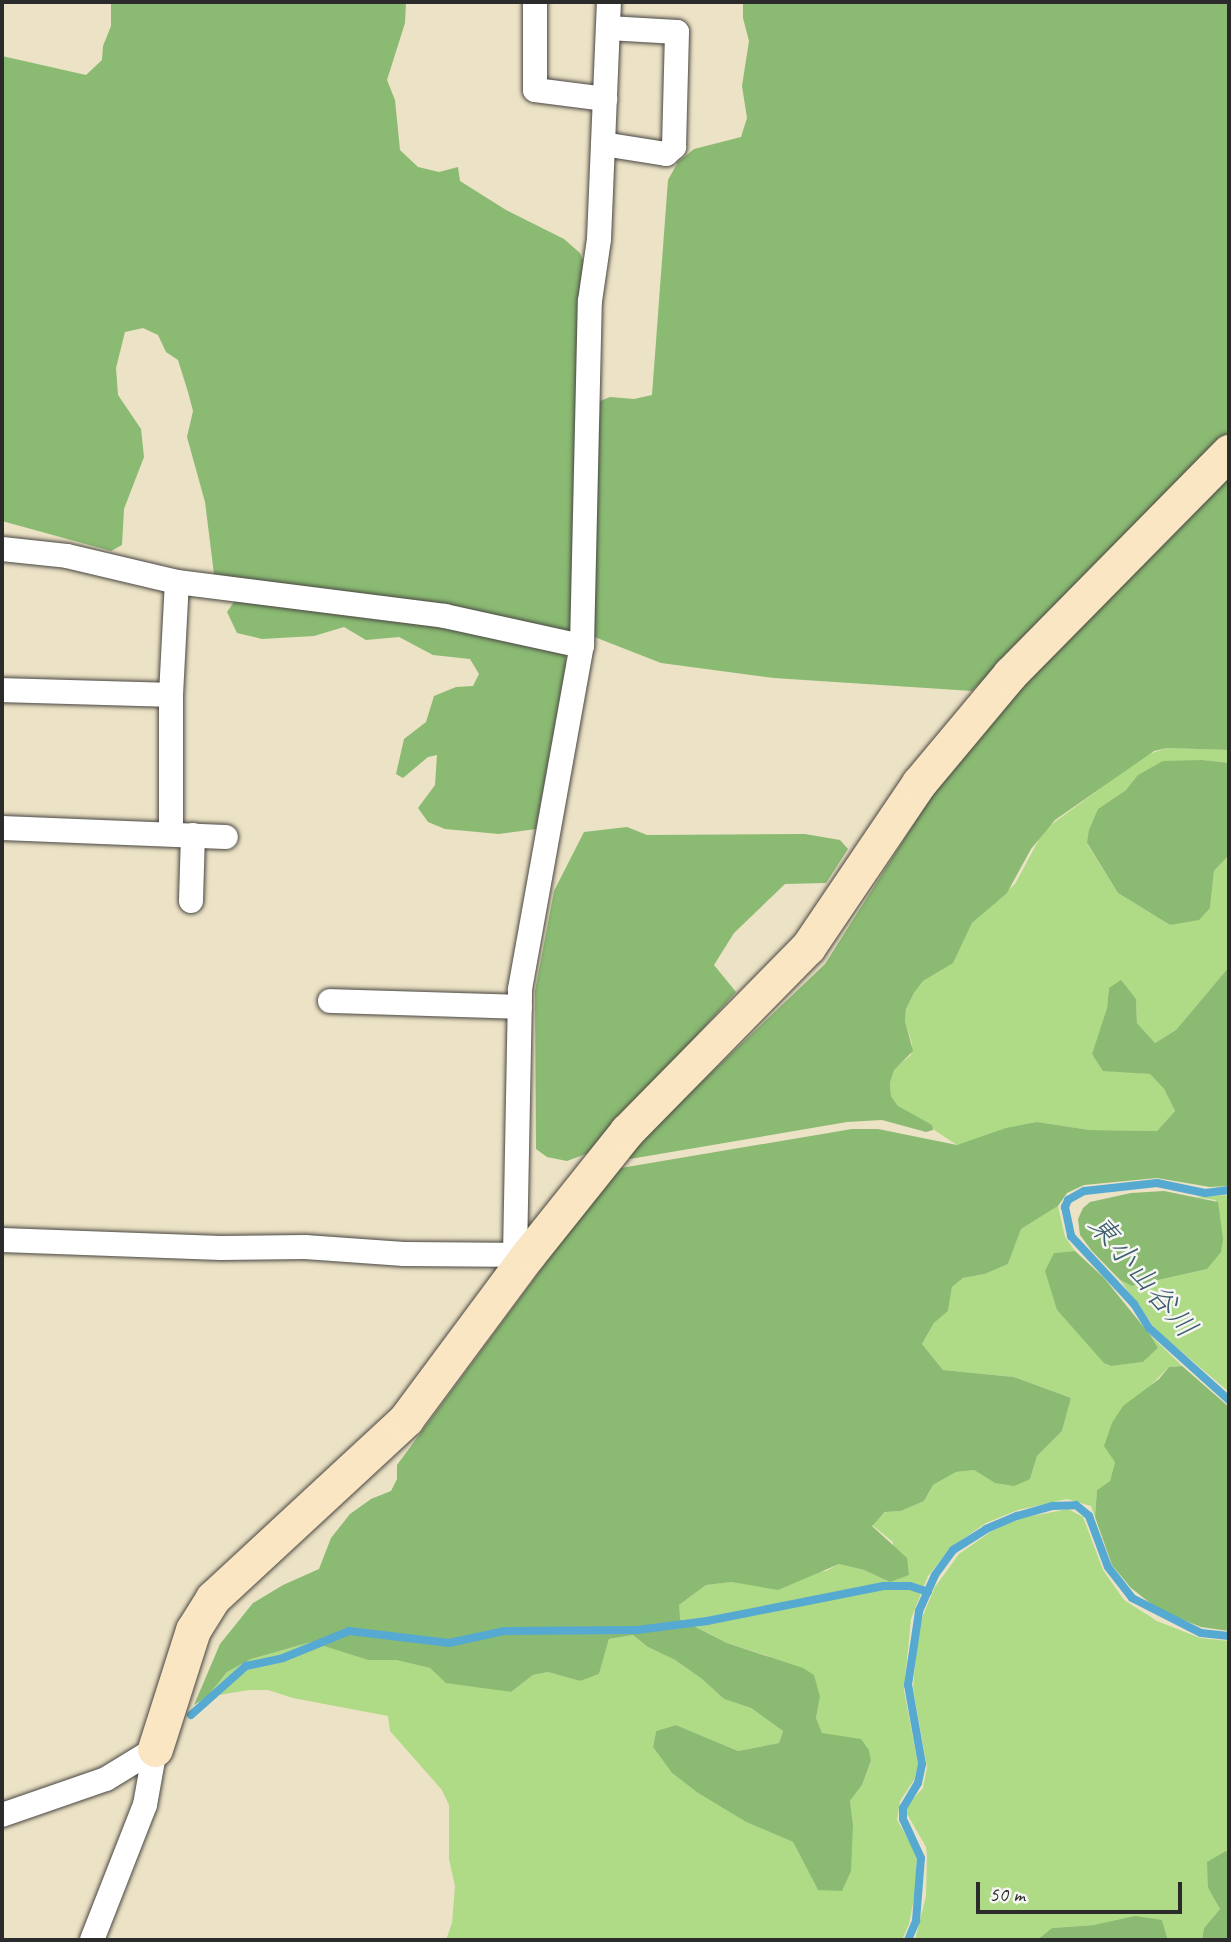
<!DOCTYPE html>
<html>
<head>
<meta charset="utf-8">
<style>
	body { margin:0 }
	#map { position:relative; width:1231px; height:1942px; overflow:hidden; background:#ece2c5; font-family:Caveat,"Klee One",sans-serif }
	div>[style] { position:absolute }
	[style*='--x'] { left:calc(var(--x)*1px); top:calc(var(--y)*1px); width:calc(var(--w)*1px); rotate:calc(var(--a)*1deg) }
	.green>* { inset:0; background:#afda86 }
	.forest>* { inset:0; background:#8bba73 }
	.stream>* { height:8px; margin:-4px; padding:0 4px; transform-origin:4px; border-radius:4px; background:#56a9d1 }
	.roads { filter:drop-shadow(0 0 2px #484642) drop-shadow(0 0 2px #484642) }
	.street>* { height:24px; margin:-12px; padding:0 12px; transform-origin:12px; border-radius:12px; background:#fff }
	.secondary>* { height:35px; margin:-17.5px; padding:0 17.5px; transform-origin:17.5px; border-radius:17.5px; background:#fbe6c4 }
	span { translate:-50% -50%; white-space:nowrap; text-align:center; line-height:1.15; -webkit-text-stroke:5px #f6f6f2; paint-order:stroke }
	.water-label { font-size:30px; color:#3c5d6d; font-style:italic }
	.frame { position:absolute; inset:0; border:4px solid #2b2b2b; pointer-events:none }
	.scale { position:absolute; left:976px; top:1882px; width:206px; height:32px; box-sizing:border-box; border:4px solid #2b2b2b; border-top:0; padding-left:9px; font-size:21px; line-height:24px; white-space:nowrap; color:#2b2b2b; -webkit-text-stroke:5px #f6f6f2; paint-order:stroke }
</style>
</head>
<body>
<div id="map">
	<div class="green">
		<div style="clip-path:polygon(1167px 748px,1229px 750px,1229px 763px,1203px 760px,1139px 775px,1126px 790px,1098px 809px,1087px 844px,1118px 893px,1170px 925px,1210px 908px,1214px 871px,1229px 855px,1229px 967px,1176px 1030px,1155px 1043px,1137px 1023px,1136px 999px,1109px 988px,1107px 1008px,1092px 1055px,1129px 1072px,1150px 1074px,1164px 1089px,1175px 1111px,1157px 1131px,1090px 1130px,1037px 1122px,957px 1145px,898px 1106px,891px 1096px,890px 1083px,894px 1069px,911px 1055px,912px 1044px,905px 1021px,906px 1009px,914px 993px,923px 981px,953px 962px,972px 923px,1015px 884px,1044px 830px,1146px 755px)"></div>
		<div style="clip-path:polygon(1229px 1195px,1229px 1392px,1156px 1330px,1120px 1280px,1133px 1286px,1207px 1269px,1216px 1200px,1196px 1197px)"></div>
		<div style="clip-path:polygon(1058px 1206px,1065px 1237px,1075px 1251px,1054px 1253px,1057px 1310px,1104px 1362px,1110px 1366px,1143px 1362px,1158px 1348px,1151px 1336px,1182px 1366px,1169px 1367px,1148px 1388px,1115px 1462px,1110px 1481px,1097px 1490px,1095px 1517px,1091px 1506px,1067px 1499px,1018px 1510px,986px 1523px,951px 1547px,928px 1576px,911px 1619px,904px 1690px,918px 1765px,914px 1780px,900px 1801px,897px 1820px,917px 1854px,915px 1893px,909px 1924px,902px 1940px,446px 1940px,452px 1923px,455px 1886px,449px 1859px,449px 1805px,442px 1790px,390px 1731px,388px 1716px,293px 1698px,268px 1690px,249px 1690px,207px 1697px,227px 1672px,251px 1659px,311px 1642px,368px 1660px,396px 1660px,430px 1668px,483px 1687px,511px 1692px,533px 1675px,548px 1672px,580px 1681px,599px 1674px,609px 1639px,633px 1635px,648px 1647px,675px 1660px,702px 1679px,724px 1699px,751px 1708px,783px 1731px,779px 1743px,738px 1751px,676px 1725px,656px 1731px,653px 1747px,672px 1773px,698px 1793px,746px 1822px,793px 1842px,818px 1890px,853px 1824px,850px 1801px,862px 1785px,871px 1762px,869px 1750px,860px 1739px,822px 1734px,816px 1718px,820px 1697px,768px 1656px,727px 1643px,679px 1618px,679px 1605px,706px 1585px,826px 1571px,839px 1564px,864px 1570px,890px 1582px,893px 1542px,872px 1525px,886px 1512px,901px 1511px,924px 1501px,933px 1485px,956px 1472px,974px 1470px,995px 1483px,1030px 1479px,1037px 1456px,1062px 1431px,1071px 1398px,1014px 1377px,943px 1370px,922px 1344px,934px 1323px,948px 1311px,952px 1287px,963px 1278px,985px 1274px,1008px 1264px,1021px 1229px)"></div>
		<div style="clip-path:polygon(1068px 1509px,1083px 1517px,1103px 1570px,1124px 1600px,1157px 1621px,1200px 1638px,1229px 1641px,1229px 1852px,1226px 1851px,1208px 1888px,1220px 1909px,1204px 1928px,1202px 1940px,1168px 1940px,1162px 1920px,1052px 1928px,1037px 1940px,915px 1940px,926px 1896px,927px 1856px,926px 1847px,906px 1812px,909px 1803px,923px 1788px,927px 1767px,913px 1688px,917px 1642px,923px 1615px,935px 1587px,959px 1554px,992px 1531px,1022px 1518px)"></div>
	</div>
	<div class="forest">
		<div style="clip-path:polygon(111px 2px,406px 2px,405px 23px,387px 80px,395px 100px,400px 150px,418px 167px,439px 172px,458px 167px,460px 181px,506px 210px,564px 239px,580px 253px,587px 271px,575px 631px,565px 633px,214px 574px,205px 502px,187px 437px,193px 411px,188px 392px,178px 360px,166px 352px,158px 335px,143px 328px,125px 332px,116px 368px,118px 395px,141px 429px,144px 457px,124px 509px,122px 545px,111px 551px,2px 521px,2px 56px,86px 75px,102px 60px,103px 46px,111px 26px)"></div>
		<div style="clip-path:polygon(743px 2px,1229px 2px,1229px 435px,972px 691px,774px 678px,661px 663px,592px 636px,600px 401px,610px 397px,634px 399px,652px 395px,668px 180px,678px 162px,694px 149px,741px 137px,747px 118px,742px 86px,749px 41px,743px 18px)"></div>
		<div style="clip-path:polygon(1229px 478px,1229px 750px,1167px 748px,1154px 751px,1055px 820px,1031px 849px,1007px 893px,972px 923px,953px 963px,923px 981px,914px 993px,906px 1009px,905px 1021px,913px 1051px,894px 1070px,890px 1083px,891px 1096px,898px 1106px,932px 1125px,933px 1130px,926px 1132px,882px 1120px,847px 1122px,630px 1159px,626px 1156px,629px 1151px,825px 964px,936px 789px,998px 709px)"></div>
		<div style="clip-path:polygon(236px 599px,431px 626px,565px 653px,566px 664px,536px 829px,499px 834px,445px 829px,428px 822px,418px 808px,435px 785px,437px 755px,428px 757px,403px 778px,396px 774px,404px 739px,426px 722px,434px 696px,456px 687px,473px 686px,479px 674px,470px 659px,433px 655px,399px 637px,366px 640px,344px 627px,314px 636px,262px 639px,237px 633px,227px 612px)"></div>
		<div style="clip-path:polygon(1203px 760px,1229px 763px,1229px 855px,1214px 871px,1210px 908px,1199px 920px,1170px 925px,1118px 893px,1087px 843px,1089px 830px,1098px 809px,1126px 790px,1138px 775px,1163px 761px)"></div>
		<div style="clip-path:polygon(627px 827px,647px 835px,805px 834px,840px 840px,848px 849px,826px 883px,785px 884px,734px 933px,714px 965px,736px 992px,591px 1152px,567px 1161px,547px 1157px,536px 1149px,535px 991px,554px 891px,584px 832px)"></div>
		<div style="clip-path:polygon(1229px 967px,1229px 1186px,1210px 1187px,1157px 1178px,1084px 1185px,1067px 1193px,1058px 1206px,1021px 1229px,1008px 1264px,985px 1274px,963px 1278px,952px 1287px,948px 1311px,934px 1323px,922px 1344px,943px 1370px,1014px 1377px,1071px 1398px,1062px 1431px,1037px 1456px,1030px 1479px,1014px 1486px,995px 1483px,974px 1470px,956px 1472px,933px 1485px,924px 1501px,901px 1511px,885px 1512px,872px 1526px,907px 1558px,909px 1575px,890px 1582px,864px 1570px,839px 1564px,778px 1590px,732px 1582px,706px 1585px,679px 1605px,680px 1619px,727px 1643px,803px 1668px,814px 1675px,820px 1697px,816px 1718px,822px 1733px,861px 1739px,869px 1750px,871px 1761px,862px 1785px,850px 1801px,853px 1824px,851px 1871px,842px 1891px,818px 1890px,793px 1842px,746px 1822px,698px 1793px,672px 1773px,653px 1747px,656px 1731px,676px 1725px,738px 1751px,779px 1743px,783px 1731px,751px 1708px,724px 1699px,702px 1679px,675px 1660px,648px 1647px,633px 1635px,609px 1639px,599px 1674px,580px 1681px,548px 1672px,533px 1675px,511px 1692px,446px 1683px,430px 1668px,396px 1660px,368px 1660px,311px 1642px,251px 1659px,227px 1672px,207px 1697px,194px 1705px,220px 1644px,253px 1603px,283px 1585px,319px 1569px,331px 1538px,350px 1514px,371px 1499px,391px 1491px,397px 1479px,397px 1465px,615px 1169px,852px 1129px,878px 1129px,957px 1145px,1006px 1128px,1037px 1122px,1090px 1130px,1157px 1131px,1175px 1111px,1164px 1089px,1150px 1074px,1103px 1071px,1092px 1054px,1107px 1008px,1109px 988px,1121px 980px,1136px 999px,1137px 1023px,1155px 1043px,1176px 1030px)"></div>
		<div style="clip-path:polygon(1164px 1191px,1218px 1202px,1223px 1239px,1221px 1252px,1207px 1269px,1132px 1286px,1120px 1280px,1092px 1251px,1080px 1235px,1078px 1219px,1083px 1208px,1090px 1202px,1131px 1193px)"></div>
		<div style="clip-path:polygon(1075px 1251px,1104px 1278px,1151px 1336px,1158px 1348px,1143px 1362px,1111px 1366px,1104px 1363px,1057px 1310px,1045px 1271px,1054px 1253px)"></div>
		<div style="clip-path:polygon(1182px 1366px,1229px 1407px,1229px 1631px,1201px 1627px,1159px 1610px,1131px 1588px,1112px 1565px,1095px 1517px,1097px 1490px,1110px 1481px,1115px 1462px,1104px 1446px,1112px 1423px,1123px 1406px,1159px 1379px,1169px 1367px)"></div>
		<div style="clip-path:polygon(1226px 1851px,1229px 1852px,1229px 1940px,1202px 1940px,1204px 1928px,1220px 1909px,1208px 1888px,1207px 1862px)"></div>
		<div style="clip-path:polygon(1135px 1916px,1162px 1920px,1168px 1940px,1037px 1940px,1052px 1928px,1094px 1925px)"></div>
	</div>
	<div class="stream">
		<div style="--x:1229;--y:1190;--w:24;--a:173"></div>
		<div style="--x:1205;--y:1193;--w:49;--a:-168.2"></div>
		<div style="--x:1157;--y:1183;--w:73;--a:173.7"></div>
		<div style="--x:1084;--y:1191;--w:18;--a:151"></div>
		<div style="--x:1068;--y:1200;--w:8;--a:113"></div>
		<div style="--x:1065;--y:1207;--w:30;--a:78"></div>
		<div style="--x:1071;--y:1236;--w:93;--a:47.2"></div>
		<div style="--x:1134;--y:1304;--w:28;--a:58"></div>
		<div style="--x:1149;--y:1328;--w:108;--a:42"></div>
		<div style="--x:191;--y:1715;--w:74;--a:-41.7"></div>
		<div style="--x:246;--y:1666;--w:38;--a:-12"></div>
		<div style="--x:283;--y:1658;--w:71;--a:-22.2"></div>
		<div style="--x:349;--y:1631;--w:101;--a:6.8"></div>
		<div style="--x:449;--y:1643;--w:56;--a:-12.3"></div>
		<div style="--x:504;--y:1631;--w:133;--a:-0.4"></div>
		<div style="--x:637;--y:1630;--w:71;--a:-7.3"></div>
		<div style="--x:707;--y:1621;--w:180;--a:-11.2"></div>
		<div style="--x:884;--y:1586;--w:26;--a:0"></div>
		<div style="--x:910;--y:1586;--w:19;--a:18"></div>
		<div style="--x:908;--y:1940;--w:21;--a:-67"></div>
		<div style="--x:916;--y:1921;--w:63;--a:-85.5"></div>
		<div style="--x:921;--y:1858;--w:43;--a:-114.8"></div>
		<div style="--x:903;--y:1819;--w:11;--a:-90"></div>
		<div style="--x:903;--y:1808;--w:29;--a:-59"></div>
		<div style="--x:918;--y:1783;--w:19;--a:-78"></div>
		<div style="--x:922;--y:1764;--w:80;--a:-100"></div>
		<div style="--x:908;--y:1685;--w:75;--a:-81.5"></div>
		<div style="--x:919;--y:1611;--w:39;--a:-66"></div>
		<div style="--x:935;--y:1575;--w:31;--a:-54"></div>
		<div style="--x:953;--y:1550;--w:39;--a:-32"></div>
		<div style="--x:986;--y:1529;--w:34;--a:-23"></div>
		<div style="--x:1017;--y:1516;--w:37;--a:-16"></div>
		<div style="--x:1053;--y:1506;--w:23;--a:-2"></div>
		<div style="--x:1076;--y:1505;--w:17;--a:40"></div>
		<div style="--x:1089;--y:1516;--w:54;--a:69.6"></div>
		<div style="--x:1108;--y:1567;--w:39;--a:52"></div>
		<div style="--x:1132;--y:1598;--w:77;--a:26.9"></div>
		<div style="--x:1201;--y:1633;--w:28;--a:6"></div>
	</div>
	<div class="roads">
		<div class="street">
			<div style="--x:535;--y:2;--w:88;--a:90"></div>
			<div style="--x:535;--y:90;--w:71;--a:7.3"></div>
			<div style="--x:603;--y:144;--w:64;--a:9"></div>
			<div style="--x:666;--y:154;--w:11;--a:-41"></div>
			<div style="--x:674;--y:147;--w:115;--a:-88.5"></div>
			<div style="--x:677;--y:32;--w:69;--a:-176.7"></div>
			<div style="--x:2;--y:549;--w:65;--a:6.1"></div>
			<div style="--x:67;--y:556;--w:113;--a:13.3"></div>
			<div style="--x:177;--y:582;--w:270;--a:7.2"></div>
			<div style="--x:445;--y:616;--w:140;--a:12.4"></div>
			<div style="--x:2;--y:690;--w:169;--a:1.7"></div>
			<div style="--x:2;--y:828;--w:224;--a:2.3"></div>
			<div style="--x:171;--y:834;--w:139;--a:-90"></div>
			<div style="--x:171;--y:695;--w:113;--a:-87"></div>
			<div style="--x:191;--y:901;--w:66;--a:-88.3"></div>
			<div style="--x:330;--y:1001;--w:190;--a:1.8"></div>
			<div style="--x:2;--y:1240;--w:219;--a:2.1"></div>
			<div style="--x:221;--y:1248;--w:84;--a:-0.7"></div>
			<div style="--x:305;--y:1247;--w:99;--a:4"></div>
			<div style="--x:404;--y:1254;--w:124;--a:0.5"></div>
			<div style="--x:515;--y:1255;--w:266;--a:-88.9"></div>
			<div style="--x:520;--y:989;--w:349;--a:-79.8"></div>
			<div style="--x:582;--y:646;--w:345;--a:-88.7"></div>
			<div style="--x:590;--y:301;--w:63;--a:-81.7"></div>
			<div style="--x:599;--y:239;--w:237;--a:-87.6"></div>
			<div style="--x:2;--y:1815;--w:110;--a:-19.1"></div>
			<div style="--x:106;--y:1779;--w:57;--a:-31.5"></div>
			<div style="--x:92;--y:1940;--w:145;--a:-68.6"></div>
			<div style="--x:145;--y:1805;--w:57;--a:-79.9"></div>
		</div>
		<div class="secondary">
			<div style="--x:155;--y:1749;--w:125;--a:-72.3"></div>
			<div style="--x:193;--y:1630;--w:38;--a:-58"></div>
			<div style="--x:213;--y:1598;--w:263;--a:-42.8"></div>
			<div style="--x:406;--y:1419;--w:204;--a:-53.4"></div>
			<div style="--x:528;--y:1255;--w:159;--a:-51.4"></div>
			<div style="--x:627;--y:1131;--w:258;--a:-45.5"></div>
			<div style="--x:808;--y:947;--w:198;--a:-55.9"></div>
			<div style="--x:919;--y:783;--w:142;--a:-50.1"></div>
			<div style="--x:1010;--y:674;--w:312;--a:-45.4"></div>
		</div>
	</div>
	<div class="water-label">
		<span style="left:1143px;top:1276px;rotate:50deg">東小山谷川</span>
	</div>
	<div class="frame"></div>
	<div class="scale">50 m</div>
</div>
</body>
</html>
